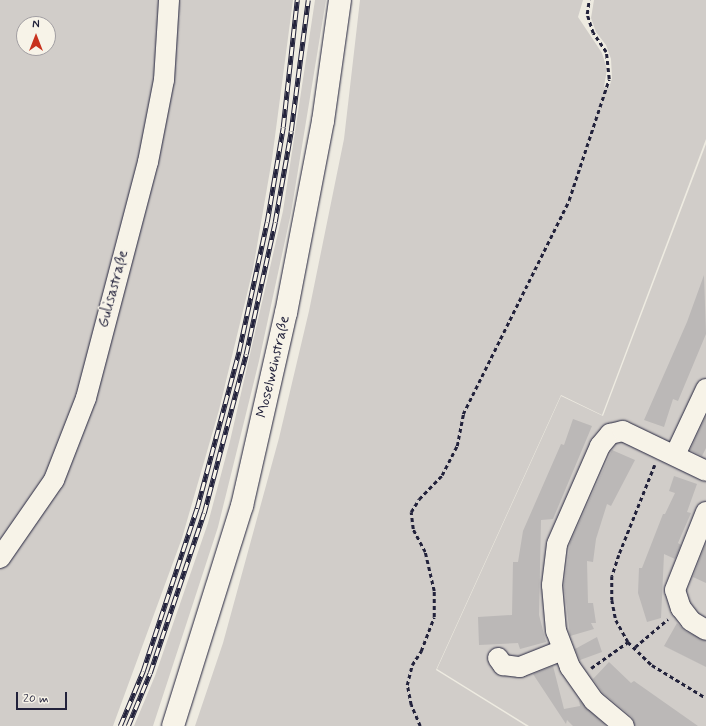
<!DOCTYPE html>
<html>
<head>
<meta charset="utf-8">
<style>
	body { margin:0 }
	#map { position:relative; width:706px; height:726px; overflow:hidden; background:#eeebe1; font-family:Mynerve,sans-serif }
	div>[style] { position:absolute }
	[style*='--x'] { left:calc(var(--x)*1px); top:calc(var(--y)*1px); width:calc(var(--w)*1px); rotate:calc(var(--a)*1deg) }
	.green>* { inset:0; background:#d1cdc9 }
	.building>* { inset:0; background:#bbb8b7 }
	.path>* { height:2.5px; margin-top:-1.25px; transform-origin:0; background:repeating-linear-gradient(90deg,#22223b 0 4px,transparent 0 7px) }
	.roads { filter:drop-shadow(0 0 1px #22223b) drop-shadow(0 0 1px #22223b) }
	.minor>* { height:20px; margin:-10px; padding:0 10px; transform-origin:10px; border-radius:10px; background:#f7f3e8 }
	.major>* { height:22px; margin:-11px; padding:0 11px; transform-origin:11px; border-radius:11px; background:#f7f3e8 }
	.rail>* { height:4.5px; margin-top:-2.25px; transform-origin:0; background:repeating-linear-gradient(90deg,#f7f3e8 0 9px,#22223b 0 18px); box-sizing:border-box; border-block:1px solid #22223b }
	span { translate:-50% -50%; white-space:nowrap; text-align:center; line-height:1.15; -webkit-text-stroke:3px #f7f3e8; paint-order:stroke }
	.street-label { font-size:15px; color:#22223b }
	.north { position:absolute; left:16px; top:16px; width:40px; height:40px; box-sizing:border-box; background:#f7f3e8; border:1px solid #a29fa3; border-radius:50%; rotate:0deg; font-size:11px; font-weight:700; line-height:16px; text-align:center; color:#22223b }
	.north::after { content:''; display:block; margin:auto; width:14px; height:18px; background:#c8321e; clip-path:polygon(50% 0,100% 100%,50% 72%,0 100%) }
	.scale { position:absolute; left:16px; top:692px; width:51px; height:18px; box-sizing:border-box; border:2px solid #22223b; border-top:0; padding-left:5px; font-size:12px; line-height:14px; white-space:nowrap; color:#22223b; -webkit-text-stroke:3px #f7f3e8; paint-order:stroke }
</style>
</head>
<body>
<div id="map">
	<div class="green">
		<div style="clip-path:polygon(evenodd,0 0,293px 0,272px 159px,253px 269px,219px 410px,182px 538px,113px 726px,0 726px,0 0,24px 24px,48px 24px,48px 48px,24px 48px,24px 24px)"></div>
		<div style="clip-path:polygon(315px 0,326px 0,291px 213px,259px 361px,218px 527px,153px 726px,134px 726px,155px 676px,208px 523px,230px 441px,283px 211px)"></div>
		<div style="clip-path:polygon(360px 0,583px 0,578px 17px,602px 53px,607px 69px,604px 87px,609px 88px,612px 78px,611px 59px,606px 45px,596px 32px,591px 18px,594px 0,706px 0,706px 139px,602px 415px,561px 395px,436px 670px,526px 726px,195px 726px,223px 643px,279px 438px,309px 311px,344px 139px)"></div>
		<div style="clip-path:polygon(706px 144px,706px 726px,529px 726px,437px 669px,561px 396px,603px 416px)"></div>
	</div>
	<div class="building">
		<div style="clip-path:polygon(704px 275px,706px 334px,678px 401px,673px 399px,664px 427px,644px 420px,687px 322px)"></div>
		<div style="clip-path:polygon(706px 416px,706px 448px,702px 456px,690px 450px)"></div>
		<div style="clip-path:polygon(573px 419px,592px 426px,553px 519px,541px 520px,539px 615px,546px 642px,520px 649px,518px 643px,479px 645px,478px 617px,512px 615px,513px 562px,518px 562px,523px 531px,561px 444px,564px 445px)"></div>
		<div style="clip-path:polygon(612px 450px,635px 460px,611px 506px,607px 504px,596px 539px,593px 562px,587px 561px,588px 603px,593px 603px,596px 623px,591px 623px,594px 629px,570px 636px,564px 585px,570px 543px)"></div>
		<div style="clip-path:polygon(674px 476px,697px 484px,687px 512px,691px 513px,678px 543px,681px 545px,675px 559px,664px 554px,661px 618px,647px 622px,638px 593px,639px 568px,642px 568px,663px 514px,665px 514px,675px 493px,669px 491px)"></div>
		<div style="clip-path:polygon(706px 543px,706px 583px,693px 577px)"></div>
		<div style="clip-path:polygon(677px 623px,685px 631px,706px 641px,706px 667px,664px 646px)"></div>
		<div style="clip-path:polygon(597px 637px,602px 652px,580px 660px,575px 649px)"></div>
		<div style="clip-path:polygon(609px 662px,631px 683px,634px 681px,698px 726px,635px 726px,632px 717px,603px 693px,593px 679px)"></div>
		<div style="clip-path:polygon(553px 666px,564px 709px,580px 706px,579px 700px,606px 726px,573px 726px,567px 720px,566px 724px,533px 674px)"></div>
	</div>
	<div class="path">
		<div style="--x:655;--y:465;--w:97;--a:111.8"></div>
		<div style="--x:619;--y:555;--w:22;--a:108"></div>
		<div style="--x:612;--y:576;--w:24;--a:90"></div>
		<div style="--x:612;--y:600;--w:20;--a:79"></div>
		<div style="--x:616;--y:620;--w:25;--a:61"></div>
		<div style="--x:628;--y:642;--w:33;--a:44"></div>
		<div style="--x:652;--y:665;--w:63;--a:31.4"></div>
		<div style="--x:635;--y:647;--w:43;--a:-40.3"></div>
		<div style="--x:591;--y:668;--w:45;--a:-35.1"></div>
		<div style="--x:420;--y:726;--w:23;--a:-113"></div>
		<div style="--x:411;--y:705;--w:20;--a:-101"></div>
		<div style="--x:407;--y:685;--w:21;--a:-76"></div>
		<div style="--x:412;--y:665;--w:17;--a:-57"></div>
		<div style="--x:421;--y:651;--w:36;--a:-69"></div>
		<div style="--x:434;--y:617;--w:26;--a:-90"></div>
		<div style="--x:434;--y:591;--w:40;--a:-103"></div>
		<div style="--x:425;--y:552;--w:26;--a:-118"></div>
		<div style="--x:413;--y:529;--w:17;--a:-97"></div>
		<div style="--x:411;--y:512;--w:15;--a:-58"></div>
		<div style="--x:419;--y:499;--w:33;--a:-46"></div>
		<div style="--x:442;--y:475;--w:33;--a:-63"></div>
		<div style="--x:457;--y:446;--w:33;--a:-79"></div>
		<div style="--x:463;--y:414;--w:239;--a:-63.6"></div>
		<div style="--x:569;--y:200;--w:127;--a:-71.7"></div>
		<div style="--x:609;--y:79;--w:27;--a:-96"></div>
		<div style="--x:606;--y:52;--w:23;--a:-124"></div>
		<div style="--x:593;--y:33;--w:20;--a:-108"></div>
		<div style="--x:587;--y:14;--w:14;--a:-82"></div>
	</div>
	<div class="roads">
		<div class="minor">
			<div style="--x:675;--y:455;--w:73;--a:-64.8"></div>
			<div style="--x:706;--y:512;--w:84;--a:111.7"></div>
			<div style="--x:675;--y:590;--w:19;--a:72"></div>
			<div style="--x:681;--y:608;--w:16;--a:52"></div>
			<div style="--x:691;--y:621;--w:17;--a:31"></div>
			<div style="--x:0;--y:558;--w:95;--a:-55.3"></div>
			<div style="--x:54;--y:480;--w:88;--a:-68.7"></div>
			<div style="--x:86;--y:398;--w:244;--a:-75.3"></div>
			<div style="--x:148;--y:162;--w:84;--a:-79"></div>
			<div style="--x:164;--y:80;--w:80;--a:-86.4"></div>
			<div style="--x:498;--y:658;--w:9;--a:54"></div>
			<div style="--x:503;--y:665;--w:17;--a:7"></div>
			<div style="--x:520;--y:667;--w:46;--a:-21.6"></div>
			<div style="--x:624;--y:726;--w:39;--a:-140"></div>
			<div style="--x:594;--y:701;--w:42;--a:-125.2"></div>
			<div style="--x:570;--y:667;--w:39;--a:-111"></div>
			<div style="--x:556;--y:631;--w:46;--a:-95"></div>
			<div style="--x:552;--y:585;--w:41;--a:-83"></div>
			<div style="--x:557;--y:544;--w:107;--a:-66.3"></div>
			<div style="--x:600;--y:446;--w:16;--a:-50"></div>
			<div style="--x:610;--y:434;--w:13;--a:-13"></div>
			<div style="--x:623;--y:431;--w:92;--a:25.7"></div>
		</div>
		<div class="major">
			<div style="--x:173;--y:726;--w:231;--a:-72.6"></div>
			<div style="--x:242;--y:506;--w:198;--a:-77.2"></div>
			<div style="--x:286;--y:313;--w:196;--a:-79.1"></div>
			<div style="--x:323;--y:121;--w:122;--a:-82"></div>
		</div>
	</div>
	<div class="rail">
		<div style="--x:120;--y:726;--w:60;--a:-67.3"></div>
		<div style="--x:143;--y:671;--w:172;--a:-71.7"></div>
		<div style="--x:197;--y:508;--w:163;--a:-75"></div>
		<div style="--x:239;--y:351;--w:132;--a:-77.8"></div>
		<div style="--x:267;--y:222;--w:96;--a:-80.4"></div>
		<div style="--x:283;--y:127;--w:128;--a:-83.7"></div>
		<div style="--x:128;--y:726;--w:57;--a:-67.5"></div>
		<div style="--x:150;--y:673;--w:169;--a:-71.4"></div>
		<div style="--x:204;--y:513;--w:164;--a:-75.2"></div>
		<div style="--x:246;--y:354;--w:135;--a:-77.6"></div>
		<div style="--x:275;--y:222;--w:92;--a:-80"></div>
		<div style="--x:291;--y:131;--w:132;--a:-82.6"></div>
	</div>
	<div class="street-label">
		<span style="left:114px;top:289px;rotate:-75deg">Gulisastraße</span>
		<span style="left:274px;top:367px;rotate:-77deg">Moselweinstraße</span>
	</div>
	<div class="north">N</div>
	<div class="scale">20 m</div>
</div>
</body>
</html>
